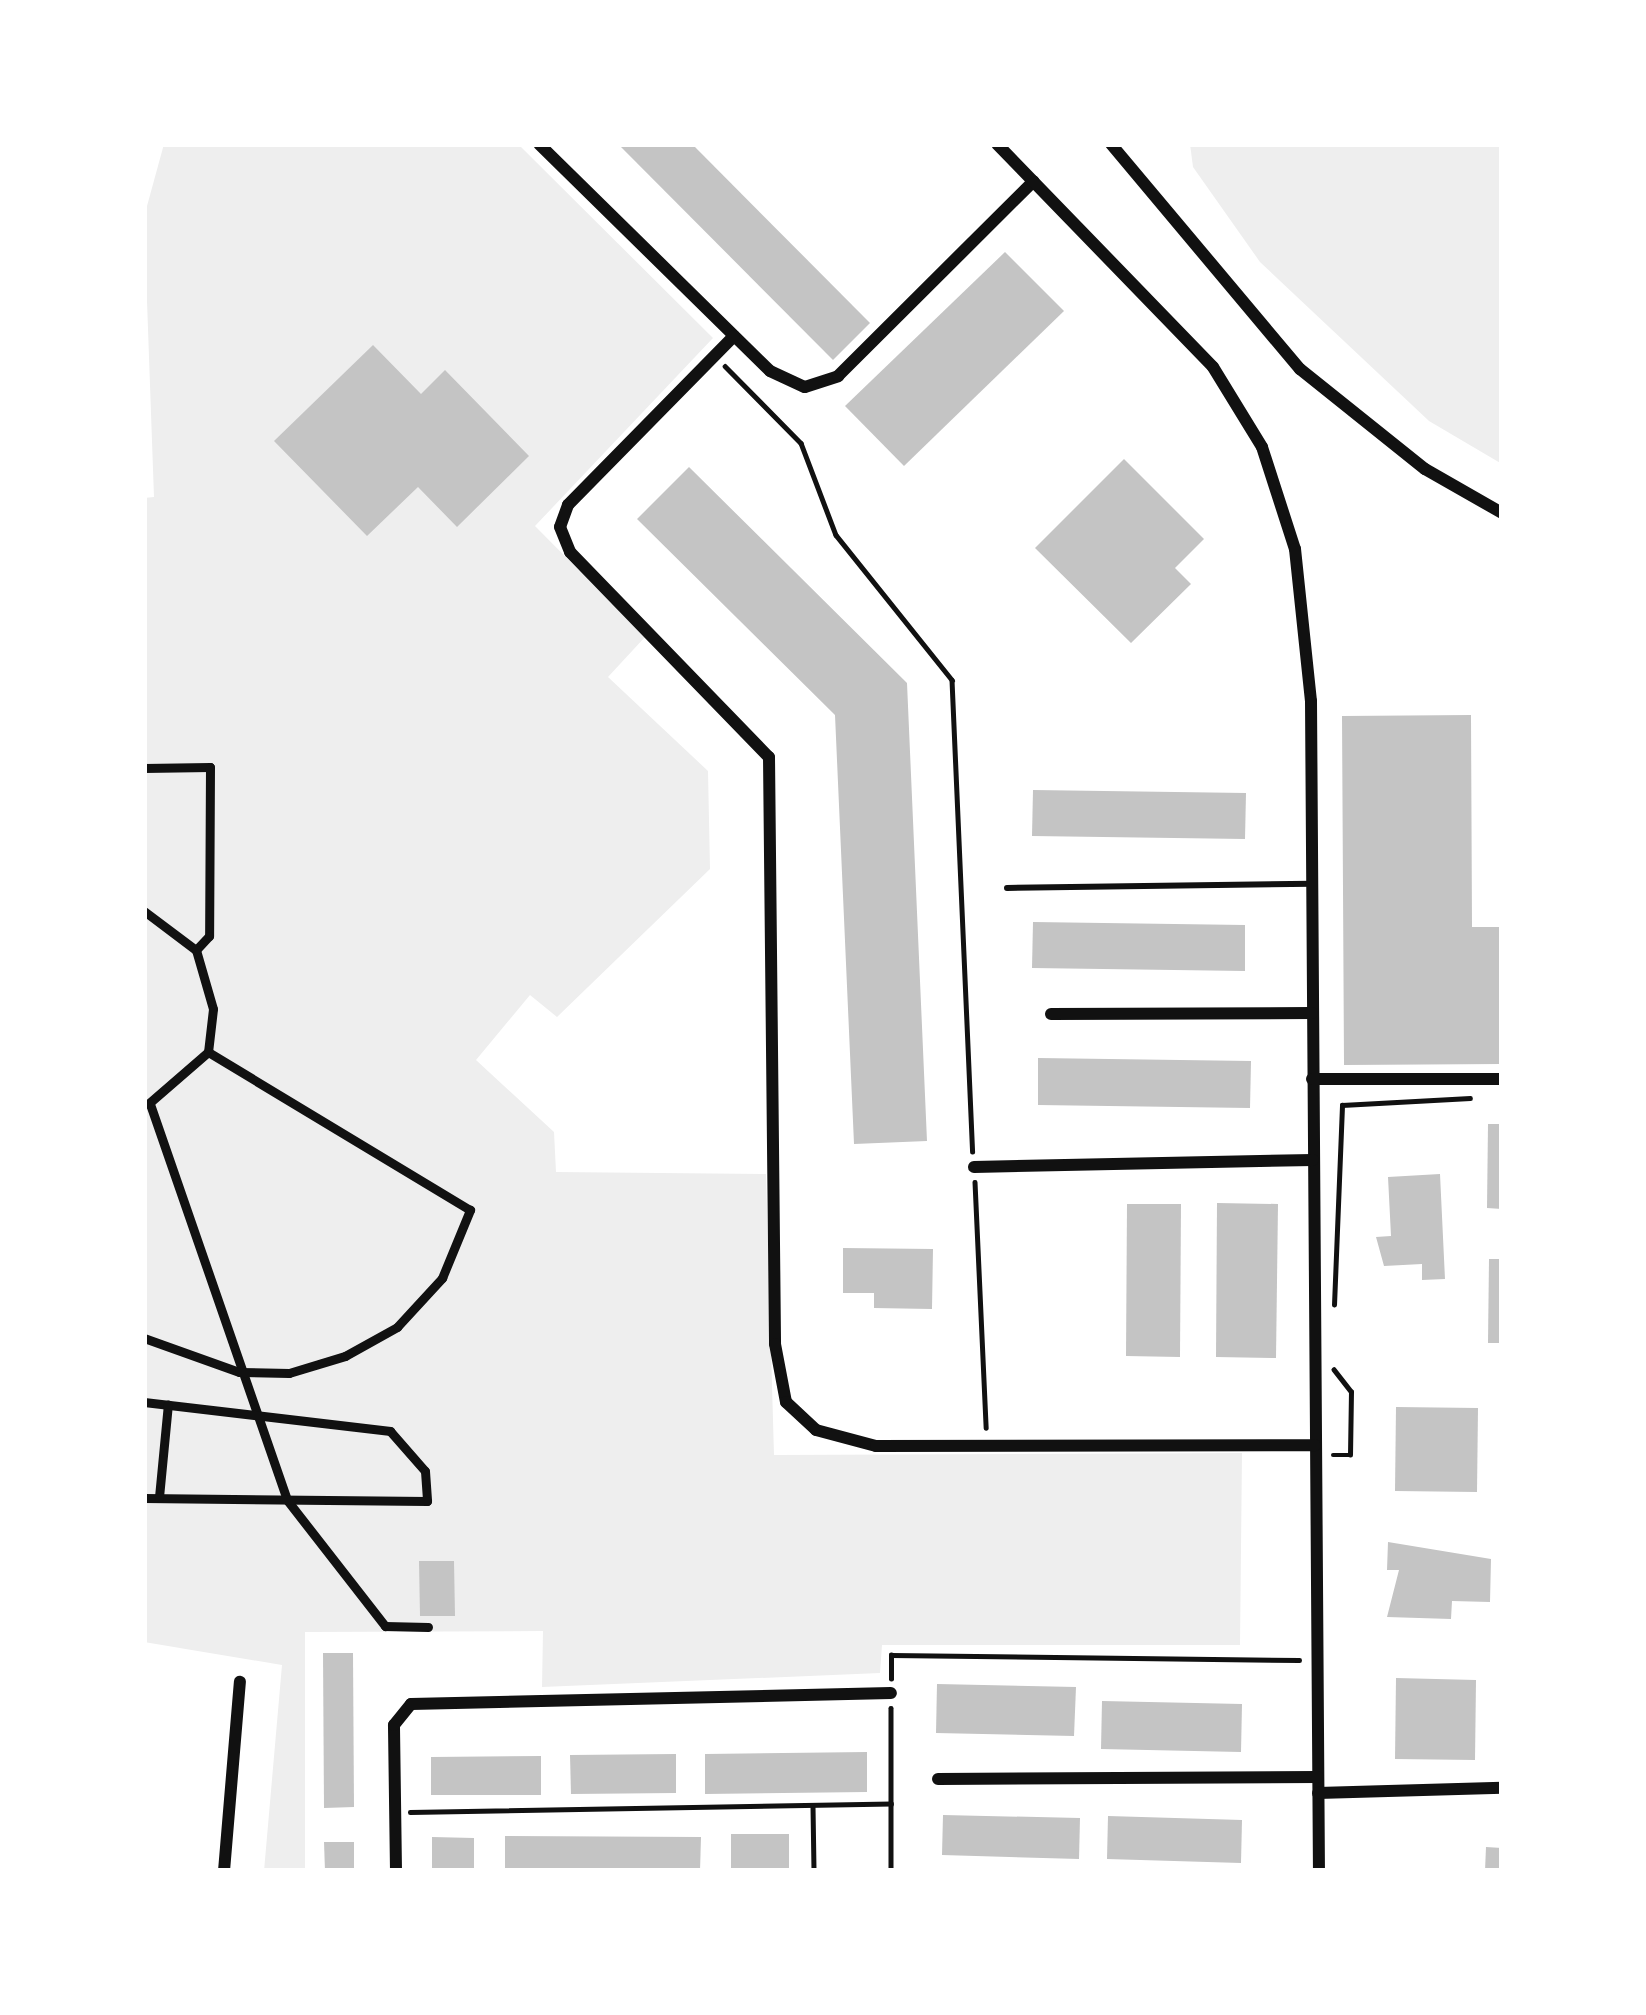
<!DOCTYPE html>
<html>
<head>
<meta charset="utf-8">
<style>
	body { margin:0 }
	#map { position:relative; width:1646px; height:2015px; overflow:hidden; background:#fff; font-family:Signika,sans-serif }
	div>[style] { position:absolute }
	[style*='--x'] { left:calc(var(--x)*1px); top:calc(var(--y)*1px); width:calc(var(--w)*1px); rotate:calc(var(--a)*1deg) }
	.green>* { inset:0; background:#eee }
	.building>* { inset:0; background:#c4c4c4 }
	.path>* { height:4.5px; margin:-2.25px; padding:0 2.25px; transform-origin:2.25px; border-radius:2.25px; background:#111 }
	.service>* { height:6px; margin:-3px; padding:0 3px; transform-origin:3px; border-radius:3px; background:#111 }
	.pedestrian>* { height:9px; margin:-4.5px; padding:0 4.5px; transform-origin:4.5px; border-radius:4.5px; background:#111 }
	.minor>* { height:12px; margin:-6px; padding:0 6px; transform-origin:6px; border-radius:6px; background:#111 }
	span { translate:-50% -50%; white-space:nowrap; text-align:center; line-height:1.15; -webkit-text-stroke:9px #fff; paint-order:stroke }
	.frame { position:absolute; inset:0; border:147px solid #fff; pointer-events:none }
</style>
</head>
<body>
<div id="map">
	<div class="green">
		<div style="clip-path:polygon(164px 144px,518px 144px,713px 338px,535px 526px,645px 637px,608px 677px,708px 771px,710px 869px,557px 1017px,530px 995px,476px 1060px,554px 1132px,556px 1172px,766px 1174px,774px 1455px,1242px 1453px,1240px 1645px,882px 1645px,880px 1673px,542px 1687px,543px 1631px,305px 1632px,305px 1871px,264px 1871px,282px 1665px,144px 1642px,144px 498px,154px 497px,144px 217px)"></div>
		<div style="clip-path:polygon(1190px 144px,1502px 144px,1502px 464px,1429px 421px,1260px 262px,1193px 167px)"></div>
	</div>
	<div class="building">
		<div style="clip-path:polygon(618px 144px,692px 144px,870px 323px,833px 360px)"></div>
		<div style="clip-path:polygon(1005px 252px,1064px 311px,904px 466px,845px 406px)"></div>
		<div style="clip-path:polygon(373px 345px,421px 394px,445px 370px,529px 456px,457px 527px,418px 487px,367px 536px,274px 441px)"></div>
		<div style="clip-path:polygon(1124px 459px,1204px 539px,1175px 568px,1191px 584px,1131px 643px,1035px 548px)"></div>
		<div style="clip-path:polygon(689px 467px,907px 683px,927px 1141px,854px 1144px,835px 715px,637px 519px)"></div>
		<div style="clip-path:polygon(1471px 715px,1472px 927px,1502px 927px,1502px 1064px,1344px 1065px,1342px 716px)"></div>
		<div style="clip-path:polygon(1033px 790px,1246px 793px,1245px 839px,1032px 836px)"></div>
		<div style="clip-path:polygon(1033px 922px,1245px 925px,1245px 971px,1032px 968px)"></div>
		<div style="clip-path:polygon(1038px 1058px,1251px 1061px,1250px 1108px,1038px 1105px)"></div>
		<div style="clip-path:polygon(1488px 1124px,1502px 1124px,1502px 1209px,1487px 1208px)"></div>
		<div style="clip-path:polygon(1440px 1174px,1445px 1279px,1422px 1280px,1422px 1264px,1384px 1266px,1376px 1237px,1391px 1236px,1388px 1177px)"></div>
		<div style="clip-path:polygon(1217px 1203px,1278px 1204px,1276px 1358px,1216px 1357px)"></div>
		<div style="clip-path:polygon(1127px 1204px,1181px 1204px,1180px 1357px,1126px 1356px)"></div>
		<div style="clip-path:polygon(843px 1248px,933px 1249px,932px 1309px,874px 1308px,874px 1293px,843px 1293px)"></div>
		<div style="clip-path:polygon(1489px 1259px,1502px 1259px,1502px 1343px,1488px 1343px)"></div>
		<div style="clip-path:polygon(1396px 1407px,1478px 1408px,1477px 1492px,1395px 1491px)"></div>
		<div style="clip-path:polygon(1388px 1542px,1491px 1559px,1490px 1602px,1452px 1601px,1451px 1619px,1387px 1617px,1399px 1570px,1387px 1570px)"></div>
		<div style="clip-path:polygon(419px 1561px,454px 1561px,455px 1616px,420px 1616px)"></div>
		<div style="clip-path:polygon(323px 1653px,353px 1653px,354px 1807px,324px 1808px)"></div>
		<div style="clip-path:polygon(1396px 1678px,1476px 1680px,1475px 1760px,1395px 1759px)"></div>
		<div style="clip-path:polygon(937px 1684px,1076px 1687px,1074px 1736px,936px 1733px)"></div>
		<div style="clip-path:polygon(1102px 1701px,1242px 1704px,1241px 1752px,1101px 1749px)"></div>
		<div style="clip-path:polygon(867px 1752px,867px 1792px,705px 1794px,705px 1754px)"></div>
		<div style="clip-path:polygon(676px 1754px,676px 1793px,571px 1794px,570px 1755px)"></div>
		<div style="clip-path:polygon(541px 1756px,541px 1795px,431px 1795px,431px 1757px)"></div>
		<div style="clip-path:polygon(943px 1815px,1080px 1818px,1079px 1859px,942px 1855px)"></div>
		<div style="clip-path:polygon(1108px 1816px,1242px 1820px,1241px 1863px,1107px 1859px)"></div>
		<div style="clip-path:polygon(731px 1834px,789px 1834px,789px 1871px,731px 1871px)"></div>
		<div style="clip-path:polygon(505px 1836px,701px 1837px,700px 1871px,505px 1871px)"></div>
		<div style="clip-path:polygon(432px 1837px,474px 1838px,474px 1871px,432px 1871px)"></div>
		<div style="clip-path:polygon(324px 1842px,354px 1842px,354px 1871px,325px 1871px)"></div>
		<div style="clip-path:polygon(1486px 1847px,1502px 1848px,1502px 1871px,1485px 1871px)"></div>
	</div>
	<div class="path">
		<div style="--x:725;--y:366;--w:108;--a:45.4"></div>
		<div style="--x:801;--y:443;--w:98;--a:69.2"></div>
		<div style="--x:836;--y:535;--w:186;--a:51.3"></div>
		<div style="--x:952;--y:680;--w:472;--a:87.5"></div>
		<div style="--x:975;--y:1182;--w:246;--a:87.4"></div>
		<div style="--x:1334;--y:1305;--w:200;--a:-87.7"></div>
		<div style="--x:1342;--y:1105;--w:128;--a:-3.1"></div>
		<div style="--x:1333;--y:1455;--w:17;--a:0"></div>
		<div style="--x:1350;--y:1455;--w:63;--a:-89.1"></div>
		<div style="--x:1351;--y:1392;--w:28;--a:-128"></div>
		<div style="--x:891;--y:1679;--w:24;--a:-90"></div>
		<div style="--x:891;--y:1655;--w:408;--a:0.7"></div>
		<div style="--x:891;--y:1708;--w:163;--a:90"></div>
		<div style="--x:813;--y:1806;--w:65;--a:89.1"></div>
		<div style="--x:410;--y:1812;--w:481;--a:-1"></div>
	</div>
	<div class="service">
		<div style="--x:1007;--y:888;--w:305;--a:-0.8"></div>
	</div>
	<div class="pedestrian">
		<div style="--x:144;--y:768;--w:66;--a:-0.9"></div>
		<div style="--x:210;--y:767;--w:169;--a:90.3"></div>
		<div style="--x:209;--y:936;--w:19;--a:133"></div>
		<div style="--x:144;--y:911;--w:65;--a:36.9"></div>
		<div style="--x:196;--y:950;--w:61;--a:73.9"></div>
		<div style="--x:213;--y:1009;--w:43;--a:96.6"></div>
		<div style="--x:208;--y:1052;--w:79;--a:139.1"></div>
		<div style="--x:150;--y:1104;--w:419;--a:70.9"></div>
		<div style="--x:287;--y:1500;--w:160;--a:52.1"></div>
		<div style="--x:385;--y:1626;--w:43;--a:1.3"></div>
		<div style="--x:144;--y:1338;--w:101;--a:19.7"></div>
		<div style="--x:239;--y:1372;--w:50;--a:1.1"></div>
		<div style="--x:289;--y:1373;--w:59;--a:-16.9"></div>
		<div style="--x:345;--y:1356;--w:60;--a:-29.1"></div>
		<div style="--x:397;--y:1327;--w:67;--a:-47.4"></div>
		<div style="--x:442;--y:1278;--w:74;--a:-67.6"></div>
		<div style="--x:470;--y:1210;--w:306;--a:-148.9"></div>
		<div style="--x:144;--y:1402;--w:248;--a:6.7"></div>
		<div style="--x:390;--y:1431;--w:53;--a:48.8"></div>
		<div style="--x:425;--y:1471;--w:30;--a:86"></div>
		<div style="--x:427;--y:1501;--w:283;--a:-179.4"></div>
		<div style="--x:159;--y:1497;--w:93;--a:-84.5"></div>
	</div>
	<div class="minor">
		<div style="--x:539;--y:144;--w:324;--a:44.5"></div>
		<div style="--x:770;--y:371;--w:38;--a:25"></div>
		<div style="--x:805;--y:387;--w:35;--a:-18"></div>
		<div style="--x:838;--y:376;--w:276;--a:-44.9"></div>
		<div style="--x:997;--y:144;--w:310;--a:45.9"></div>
		<div style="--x:1213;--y:367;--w:94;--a:58.5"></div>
		<div style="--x:1262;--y:447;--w:107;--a:72.1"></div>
		<div style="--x:1295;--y:549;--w:153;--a:84"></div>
		<div style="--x:1311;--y:701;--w:1170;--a:89.61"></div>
		<div style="--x:1111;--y:144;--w:294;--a:50"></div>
		<div style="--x:1300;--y:369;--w:160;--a:38.7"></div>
		<div style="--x:1425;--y:469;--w:89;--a:29.7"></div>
		<div style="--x:734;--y:336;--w:237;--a:134.5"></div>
		<div style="--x:568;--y:505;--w:23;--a:110"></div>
		<div style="--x:560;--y:527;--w:27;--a:68"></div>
		<div style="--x:570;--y:552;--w:286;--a:45.9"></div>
		<div style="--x:769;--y:757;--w:587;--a:89.41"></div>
		<div style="--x:775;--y:1344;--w:59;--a:79.3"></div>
		<div style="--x:786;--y:1402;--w:41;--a:43"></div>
		<div style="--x:816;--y:1430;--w:62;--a:14.9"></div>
		<div style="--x:876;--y:1446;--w:439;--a:-0.1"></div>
		<div style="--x:1051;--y:1014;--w:261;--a:-0.2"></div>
		<div style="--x:1312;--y:1079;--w:190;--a:0"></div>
		<div style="--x:974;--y:1167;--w:339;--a:-1.2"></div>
		<div style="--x:938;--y:1779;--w:380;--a:-0.3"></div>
		<div style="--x:1318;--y:1793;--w:184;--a:-1.6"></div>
		<div style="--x:224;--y:1871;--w:190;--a:-85.2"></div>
		<div style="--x:396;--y:1871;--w:146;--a:-90.8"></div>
		<div style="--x:394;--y:1725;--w:27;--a:-51"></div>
		<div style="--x:411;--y:1704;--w:480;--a:-1.3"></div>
	</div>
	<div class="frame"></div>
</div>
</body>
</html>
